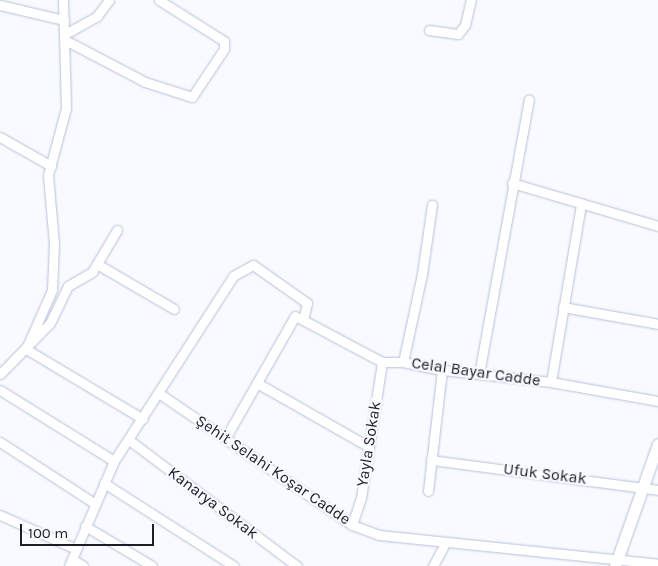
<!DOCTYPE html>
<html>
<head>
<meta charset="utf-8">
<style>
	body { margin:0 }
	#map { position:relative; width:658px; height:566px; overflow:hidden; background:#f8faff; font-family:Karla,sans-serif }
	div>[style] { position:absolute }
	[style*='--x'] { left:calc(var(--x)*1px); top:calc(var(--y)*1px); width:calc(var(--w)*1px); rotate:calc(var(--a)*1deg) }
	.roads { filter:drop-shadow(0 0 1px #b7c0d7) drop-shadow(0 0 1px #b7c0d7) }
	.minor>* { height:9px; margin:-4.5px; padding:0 4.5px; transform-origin:4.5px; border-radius:4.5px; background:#fff }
	.secondary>* { height:11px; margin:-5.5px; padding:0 5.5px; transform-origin:5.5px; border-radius:5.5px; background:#fff }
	span { translate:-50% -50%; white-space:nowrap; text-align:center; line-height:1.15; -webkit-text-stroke:4px #f8faff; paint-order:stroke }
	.street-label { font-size:16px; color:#1b1e27 }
	.scale { position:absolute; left:20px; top:524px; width:134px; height:22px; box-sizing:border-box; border:2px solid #1b1e27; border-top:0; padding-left:6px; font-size:15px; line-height:18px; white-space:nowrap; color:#1b1e27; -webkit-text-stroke:4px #f8faff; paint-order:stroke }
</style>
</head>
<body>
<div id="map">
	<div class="roads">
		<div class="minor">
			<div style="--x:63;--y:0;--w:108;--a:88.4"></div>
			<div style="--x:66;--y:108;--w:69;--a:105"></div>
			<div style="--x:48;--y:175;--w:69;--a:85"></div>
			<div style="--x:54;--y:244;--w:46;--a:92.5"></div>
			<div style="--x:52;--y:290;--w:64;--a:113.8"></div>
			<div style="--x:26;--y:349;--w:136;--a:30.9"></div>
			<div style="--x:0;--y:5;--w:66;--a:13.2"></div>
			<div style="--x:429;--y:30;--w:29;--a:8"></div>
			<div style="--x:458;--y:34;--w:11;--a:-52"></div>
			<div style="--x:465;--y:25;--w:26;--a:-77"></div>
			<div style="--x:65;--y:34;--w:37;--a:-29"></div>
			<div style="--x:97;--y:16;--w:20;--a:-53"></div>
			<div style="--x:65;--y:40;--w:90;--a:27.7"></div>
			<div style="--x:145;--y:82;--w:49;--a:17.7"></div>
			<div style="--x:192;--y:97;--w:58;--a:-56.3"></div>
			<div style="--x:224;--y:49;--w:8;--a:-90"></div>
			<div style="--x:224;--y:41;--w:77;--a:-147.8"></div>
			<div style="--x:0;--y:137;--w:59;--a:29.6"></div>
			<div style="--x:512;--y:183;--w:152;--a:16.4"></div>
			<div style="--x:97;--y:264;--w:89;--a:30.3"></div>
			<div style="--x:563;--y:307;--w:97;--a:10.1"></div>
			<div style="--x:403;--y:362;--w:90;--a:-77.8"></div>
			<div style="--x:422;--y:274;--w:70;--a:-81.8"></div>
			<div style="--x:0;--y:374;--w:71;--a:-45.6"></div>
			<div style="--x:50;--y:323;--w:41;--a:-64.1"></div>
			<div style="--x:68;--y:286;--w:28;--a:-30"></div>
			<div style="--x:92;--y:272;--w:49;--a:-59.2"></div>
			<div style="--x:479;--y:374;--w:279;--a:-79.7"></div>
			<div style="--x:551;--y:382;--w:181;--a:-80.4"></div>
			<div style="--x:257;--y:383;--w:129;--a:29.7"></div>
			<div style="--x:0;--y:390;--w:134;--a:31.9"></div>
			<div style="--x:160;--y:394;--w:232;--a:34.3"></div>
			<div style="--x:352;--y:525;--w:29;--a:20"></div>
			<div style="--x:379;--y:535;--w:281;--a:5.9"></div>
			<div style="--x:226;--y:437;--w:139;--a:-60.3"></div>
			<div style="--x:295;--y:316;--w:9;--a:27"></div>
			<div style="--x:129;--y:440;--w:210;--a:36.9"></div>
			<div style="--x:0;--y:442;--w:112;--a:33"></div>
			<div style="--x:431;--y:460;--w:229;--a:7.5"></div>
			<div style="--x:104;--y:483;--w:154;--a:32.6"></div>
			<div style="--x:428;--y:491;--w:122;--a:-83.4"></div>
			<div style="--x:0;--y:515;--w:83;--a:24.1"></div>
			<div style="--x:352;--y:525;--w:28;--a:-72"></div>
			<div style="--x:361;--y:498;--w:138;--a:-81.2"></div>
			<div style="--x:85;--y:526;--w:78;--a:30.8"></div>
			<div style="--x:72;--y:559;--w:13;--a:32"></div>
			<div style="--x:69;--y:566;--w:114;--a:-66.8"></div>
			<div style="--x:114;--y:461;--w:220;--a:-57.2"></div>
			<div style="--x:233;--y:276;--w:23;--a:-29"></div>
			<div style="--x:253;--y:265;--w:66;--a:35.1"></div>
			<div style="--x:307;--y:303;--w:17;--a:103"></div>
			<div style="--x:303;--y:320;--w:89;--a:28"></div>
			<div style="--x:382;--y:362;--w:21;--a:0"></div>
			<div style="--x:403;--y:362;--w:40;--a:12"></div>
			<div style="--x:442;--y:370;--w:110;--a:6.3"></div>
			<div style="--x:551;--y:382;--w:109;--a:10.1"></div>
			<div style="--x:433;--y:566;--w:27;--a:-62"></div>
		</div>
		<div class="secondary">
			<div style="--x:615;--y:566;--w:129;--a:-70.6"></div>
		</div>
	</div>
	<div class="street-label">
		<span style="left:476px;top:372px;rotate:8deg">Celal Bayar Cadde</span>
		<span style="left:369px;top:444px;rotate:-81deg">Yayla Sokak</span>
		<span style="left:273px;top:470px;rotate:34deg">Şehit Selahi Koşar Cadde</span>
		<span style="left:545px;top:474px;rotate:7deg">Ufuk Sokak</span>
		<span style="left:213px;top:503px;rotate:37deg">Kanarya Sokak</span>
	</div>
	<div class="scale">100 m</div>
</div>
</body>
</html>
